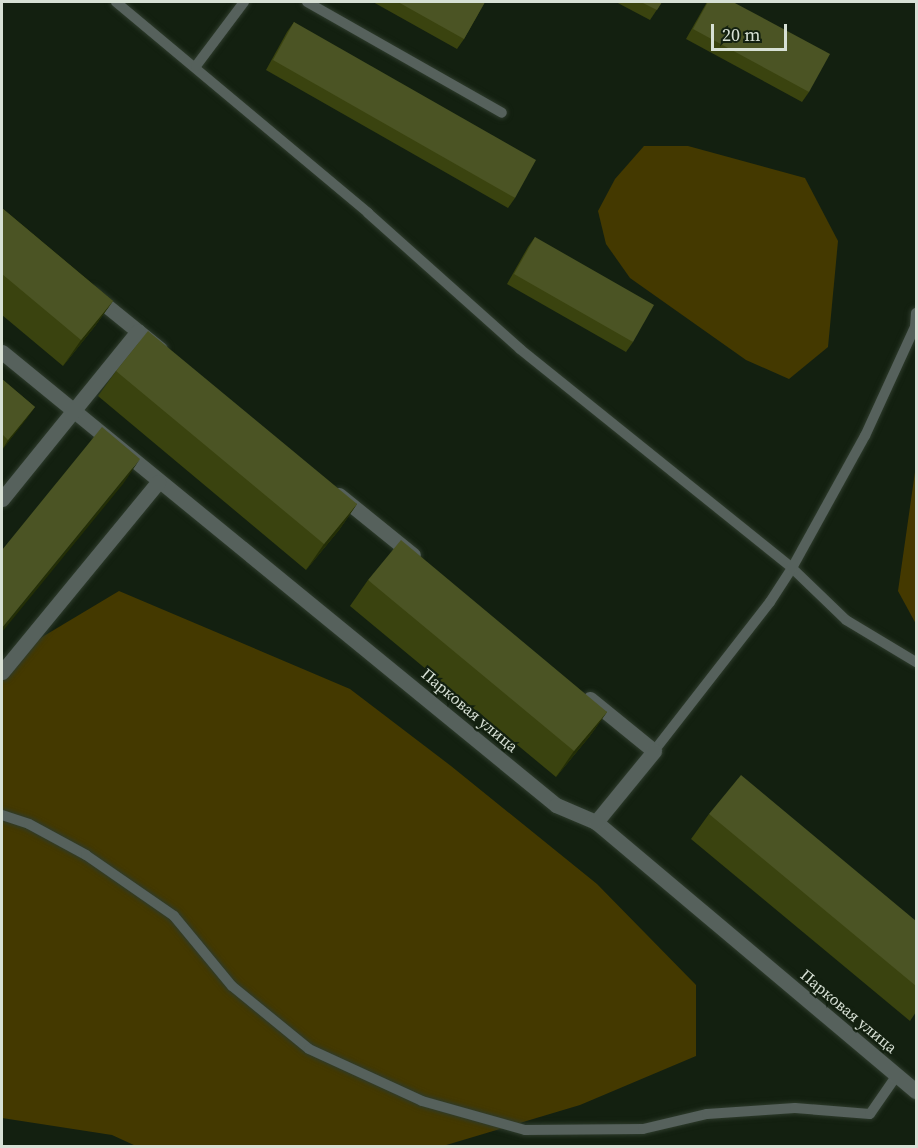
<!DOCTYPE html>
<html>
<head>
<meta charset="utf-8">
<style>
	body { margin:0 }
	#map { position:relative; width:918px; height:1148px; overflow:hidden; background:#132010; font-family:"Source Serif 4",serif }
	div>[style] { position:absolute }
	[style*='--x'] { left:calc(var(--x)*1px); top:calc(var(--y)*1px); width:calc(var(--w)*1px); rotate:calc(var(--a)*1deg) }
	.green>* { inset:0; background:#443900 }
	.roads { filter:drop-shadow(0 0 2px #2e3b2c) drop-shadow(0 0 2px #2e3b2c) }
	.lane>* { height:10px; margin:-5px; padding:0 5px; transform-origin:5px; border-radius:5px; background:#56615c }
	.street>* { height:15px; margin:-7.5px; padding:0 7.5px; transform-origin:7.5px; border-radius:7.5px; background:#56615c }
	.wall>* { inset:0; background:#3a430f }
	.shaded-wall>* { inset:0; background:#232e06 }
	.building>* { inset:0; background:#4b5424 }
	span { translate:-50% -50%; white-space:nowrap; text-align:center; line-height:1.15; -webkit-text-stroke:4.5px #132010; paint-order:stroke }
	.street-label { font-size:16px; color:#d7e0d5 }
	.frame { position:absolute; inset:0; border:3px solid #d7e0d5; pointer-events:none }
	.scale { position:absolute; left:711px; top:24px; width:76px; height:27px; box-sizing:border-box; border:3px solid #d7e0d5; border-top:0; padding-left:8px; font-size:18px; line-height:21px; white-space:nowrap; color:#d7e0d5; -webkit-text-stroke:4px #132010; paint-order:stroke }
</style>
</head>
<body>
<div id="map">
	<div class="green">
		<div style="clip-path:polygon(644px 146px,688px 146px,805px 178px,838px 241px,828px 347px,789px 379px,746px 360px,630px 278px,606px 244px,598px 211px,615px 179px)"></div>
		<div style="clip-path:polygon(916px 465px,916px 624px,898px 591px)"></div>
		<div style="clip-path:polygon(119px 591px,350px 689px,451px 766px,597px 884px,696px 985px,696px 1056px,580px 1105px,443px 1146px,136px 1146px,112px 1135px,2px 1118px,2px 661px)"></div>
	</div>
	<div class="roads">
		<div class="lane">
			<div style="--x:116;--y:2;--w:329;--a:39.9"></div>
			<div style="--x:368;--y:213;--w:204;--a:41.8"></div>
			<div style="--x:520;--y:349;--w:349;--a:38.8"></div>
			<div style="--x:792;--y:568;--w:75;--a:43.9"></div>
			<div style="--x:846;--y:620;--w:82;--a:31"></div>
			<div style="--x:307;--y:2;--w:224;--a:29.6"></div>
			<div style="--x:196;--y:66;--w:80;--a:-53.1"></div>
			<div style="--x:654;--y:751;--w:189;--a:-52.1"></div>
			<div style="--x:770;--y:602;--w:40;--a:-57.1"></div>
			<div style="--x:792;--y:568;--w:151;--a:-61.1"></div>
			<div style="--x:865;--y:436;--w:120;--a:-65.4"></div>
			<div style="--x:915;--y:327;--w:14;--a:-86"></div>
			<div style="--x:2;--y:815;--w:28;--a:18"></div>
			<div style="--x:29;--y:824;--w:65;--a:28.5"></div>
			<div style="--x:86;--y:855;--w:107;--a:34.7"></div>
			<div style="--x:174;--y:916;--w:91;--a:50.4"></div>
			<div style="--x:232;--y:986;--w:99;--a:39.3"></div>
			<div style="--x:309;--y:1049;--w:124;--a:24.7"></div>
			<div style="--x:422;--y:1101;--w:107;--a:15.7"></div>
			<div style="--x:525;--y:1130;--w:118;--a:-0.5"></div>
			<div style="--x:643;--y:1129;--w:66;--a:-13.2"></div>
			<div style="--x:707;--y:1114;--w:88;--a:-3.9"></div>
			<div style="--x:795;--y:1108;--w:75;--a:4.6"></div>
			<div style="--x:870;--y:1114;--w:47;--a:-55.3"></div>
		</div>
		<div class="street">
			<div style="--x:92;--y:294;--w:87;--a:39"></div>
			<div style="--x:2;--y:352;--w:716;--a:39.27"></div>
			<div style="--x:556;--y:805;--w:43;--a:23"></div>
			<div style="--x:596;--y:822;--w:418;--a:40.1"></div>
			<div style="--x:339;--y:495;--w:95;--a:39"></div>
			<div style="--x:2;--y:499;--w:216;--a:-51"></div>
			<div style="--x:2;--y:672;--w:246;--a:-50.6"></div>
			<div style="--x:590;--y:699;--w:82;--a:39.1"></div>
			<div style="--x:654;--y:751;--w:92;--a:129.2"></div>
		</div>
	</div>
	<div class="wall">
		<div style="clip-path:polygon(373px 2px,485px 2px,464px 39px,457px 49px)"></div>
		<div style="clip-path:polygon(616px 2px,662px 2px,650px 20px)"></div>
		<div style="clip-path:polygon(707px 2px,733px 2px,809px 92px,802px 102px,686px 39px)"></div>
		<div style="clip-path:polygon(294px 22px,515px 198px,508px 208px,266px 70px,287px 32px)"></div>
		<div style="clip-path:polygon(2px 208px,113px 301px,95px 326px,63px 366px,2px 315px)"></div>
		<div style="clip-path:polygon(535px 237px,633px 342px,626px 352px,507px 284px,528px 247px)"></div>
		<div style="clip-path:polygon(116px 371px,357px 504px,339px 530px,306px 570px,98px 396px)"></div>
		<div style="clip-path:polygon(2px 379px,35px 407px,2px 450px)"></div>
		<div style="clip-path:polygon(368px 580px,607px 712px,589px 737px,556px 777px,350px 606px)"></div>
		<div style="clip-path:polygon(709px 814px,916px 921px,916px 1012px,910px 1021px,691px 839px)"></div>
	</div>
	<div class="shaded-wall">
		<div style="clip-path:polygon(113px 301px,95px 326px,63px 366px,81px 340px)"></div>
		<div style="clip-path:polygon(35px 407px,28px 417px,2px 450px,8px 440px)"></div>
		<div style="clip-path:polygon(140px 459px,123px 484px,2px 632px,2px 628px)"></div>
		<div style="clip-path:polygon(357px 504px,339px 530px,306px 570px,324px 544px)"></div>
		<div style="clip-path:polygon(607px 712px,589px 737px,556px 777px,574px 751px)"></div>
	</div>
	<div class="building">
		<div style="clip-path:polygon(398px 2px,485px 2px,464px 39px)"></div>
		<div style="clip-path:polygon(641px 2px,662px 2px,657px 10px)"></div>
		<div style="clip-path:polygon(708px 2px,733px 2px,830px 54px,809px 92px,693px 29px)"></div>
		<div style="clip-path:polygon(294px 22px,536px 160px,515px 198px,273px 60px)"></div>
		<div style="clip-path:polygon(2px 208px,113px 301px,81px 340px,2px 274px)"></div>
		<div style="clip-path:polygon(535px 237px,654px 305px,633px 342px,514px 274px)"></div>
		<div style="clip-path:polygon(148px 331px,357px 504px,324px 544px,116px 371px)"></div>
		<div style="clip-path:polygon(2px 379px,35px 407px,8px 440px,2px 434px)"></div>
		<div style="clip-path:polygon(102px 427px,140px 459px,2px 628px,2px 550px)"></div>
		<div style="clip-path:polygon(401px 540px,607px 712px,574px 751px,368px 580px)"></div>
		<div style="clip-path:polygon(741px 775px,916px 921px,916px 986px,709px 814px)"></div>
	</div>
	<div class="street-label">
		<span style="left:470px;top:710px;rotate:40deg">Парковая улица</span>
		<span style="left:849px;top:1011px;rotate:40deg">Парковая улица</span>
	</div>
	<div class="frame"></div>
	<div class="scale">20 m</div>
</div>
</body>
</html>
